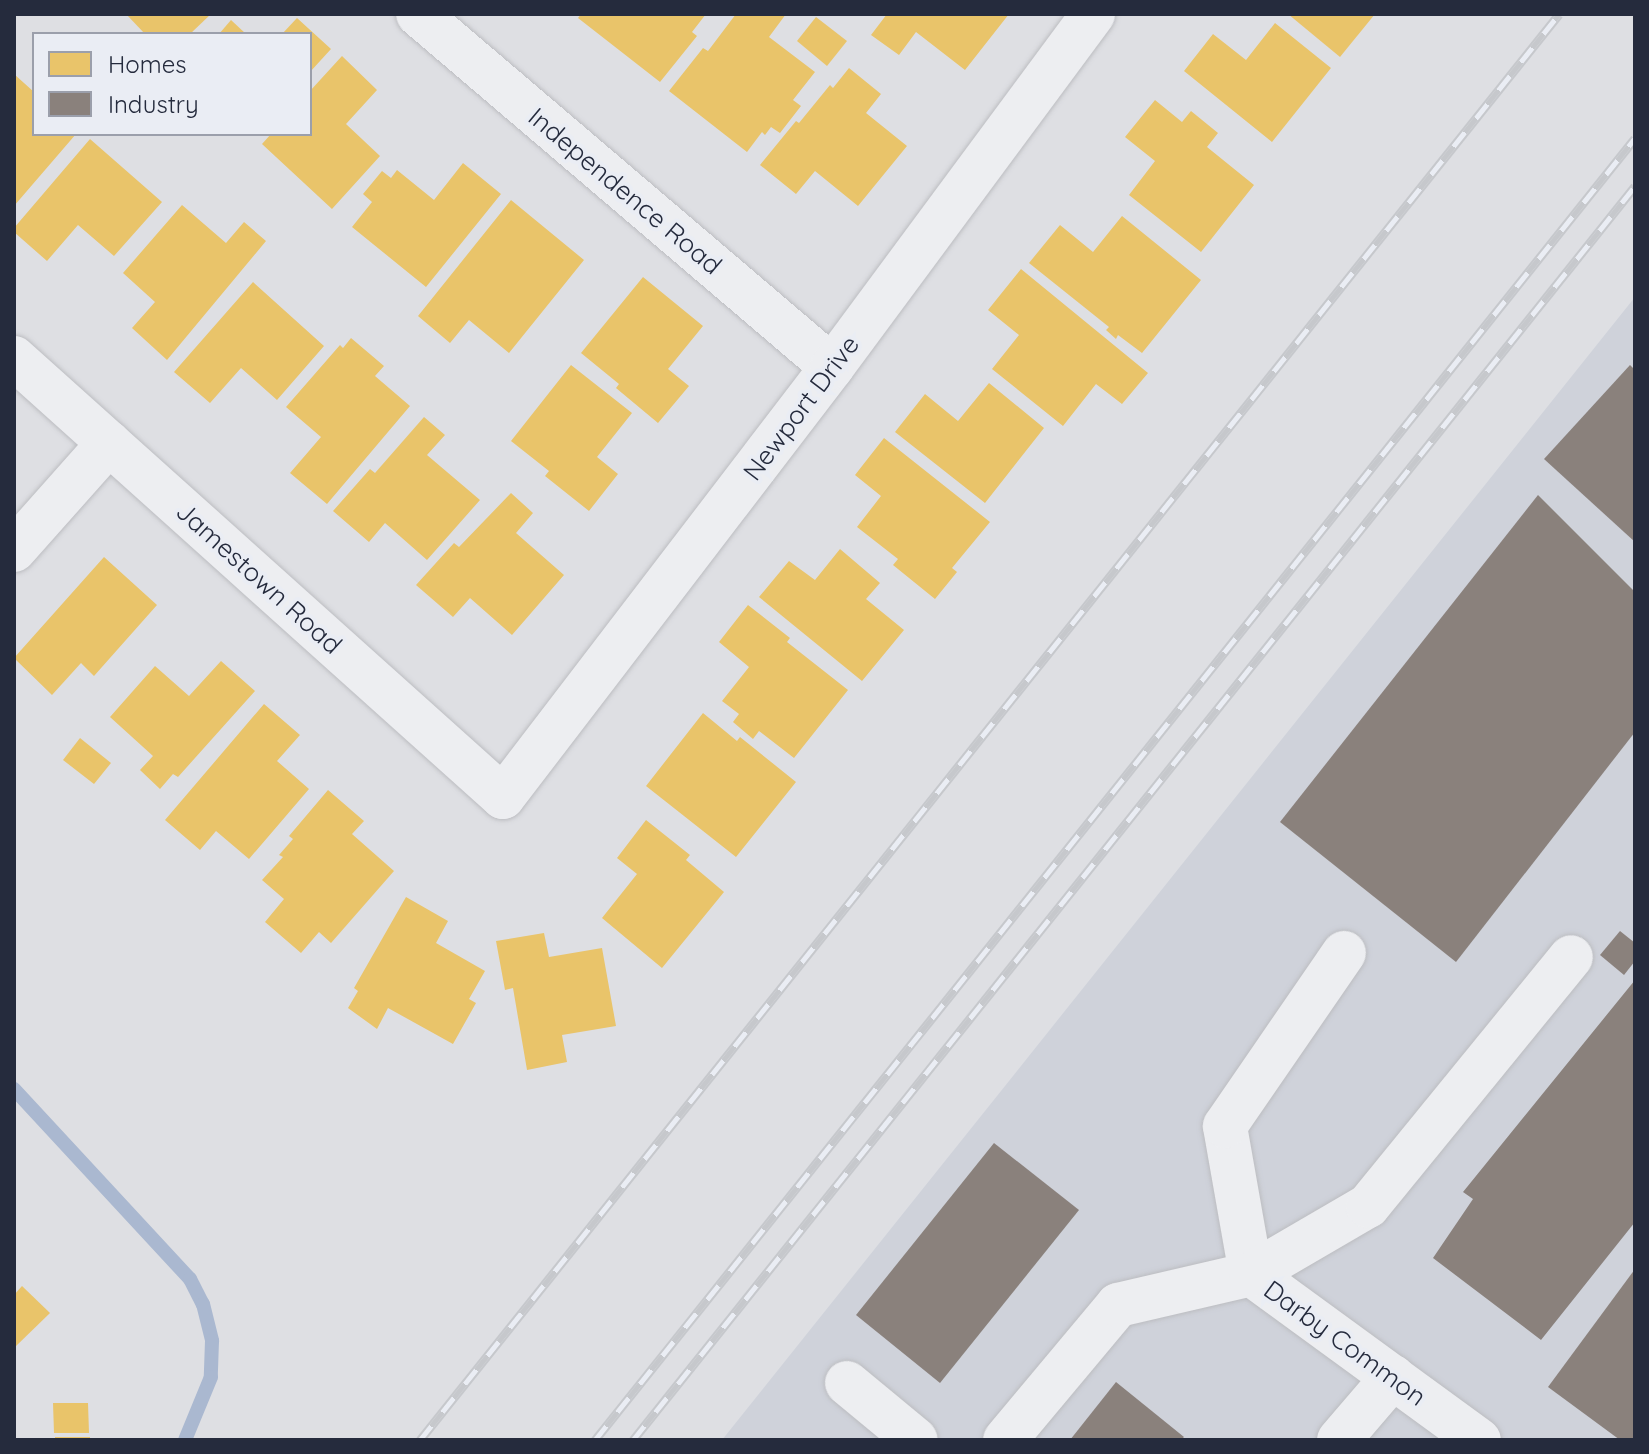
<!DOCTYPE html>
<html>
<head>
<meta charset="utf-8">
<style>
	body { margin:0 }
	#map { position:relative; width:1649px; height:1454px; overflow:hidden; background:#dedfe3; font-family:Quicksand,sans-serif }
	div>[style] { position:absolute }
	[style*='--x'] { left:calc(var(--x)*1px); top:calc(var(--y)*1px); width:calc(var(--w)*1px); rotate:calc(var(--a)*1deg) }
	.built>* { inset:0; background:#cfd2da }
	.homes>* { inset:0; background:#e9c46a }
	.industry>* { inset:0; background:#8a817c }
	.stream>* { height:14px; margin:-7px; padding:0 7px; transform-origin:7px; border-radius:7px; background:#aab8d0 }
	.roads { filter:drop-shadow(0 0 2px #bcbdc1) drop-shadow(0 0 2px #bcbdc1) }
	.minor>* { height:44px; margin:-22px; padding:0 22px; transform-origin:22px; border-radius:22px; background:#edeef1 }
	.rail>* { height:9px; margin-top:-4.5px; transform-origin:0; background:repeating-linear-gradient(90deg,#eaedf4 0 18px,#c6c8cc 0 36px); box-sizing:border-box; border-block:2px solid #c6c8cc }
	span { translate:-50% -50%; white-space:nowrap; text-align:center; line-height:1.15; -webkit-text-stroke:8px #eaedf4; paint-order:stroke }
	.street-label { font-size:26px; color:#252b3d }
	.frame { position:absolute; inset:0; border:16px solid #252b3d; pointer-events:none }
	.legend { position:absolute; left:32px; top:32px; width:280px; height:104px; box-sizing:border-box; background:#eaedf4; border:2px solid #9b9fab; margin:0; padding:10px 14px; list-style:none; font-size:24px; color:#252b3d }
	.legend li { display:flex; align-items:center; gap:16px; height:40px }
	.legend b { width:40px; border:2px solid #9b9fab }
</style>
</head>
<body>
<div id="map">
	<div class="built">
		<div style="clip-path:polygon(1635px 297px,1635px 1440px,722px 1440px,973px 1126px)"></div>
	</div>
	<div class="homes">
		<div style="clip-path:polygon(126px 14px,211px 14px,190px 34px,145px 34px)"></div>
		<div style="clip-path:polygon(581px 14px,706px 14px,692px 32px,697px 36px,660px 82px,578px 18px)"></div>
		<div style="clip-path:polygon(736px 14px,786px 14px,769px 37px,815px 72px,793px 100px,801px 106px,780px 133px,771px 127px,765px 135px,762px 132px,747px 152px,669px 91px,703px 48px,708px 51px)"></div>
		<div style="clip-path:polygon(887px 14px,1009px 14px,965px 70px,916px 32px,899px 55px,871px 35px)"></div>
		<div style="clip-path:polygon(1288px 14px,1375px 14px,1340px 57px)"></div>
		<div style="clip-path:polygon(816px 17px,847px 41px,827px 66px,797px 41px)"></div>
		<div style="clip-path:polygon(297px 18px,331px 49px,310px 72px,310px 34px,282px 34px)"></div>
		<div style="clip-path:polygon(231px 20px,246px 34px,219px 34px)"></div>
		<div style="clip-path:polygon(1275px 23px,1331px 68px,1272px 142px,1184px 71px,1213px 34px,1246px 60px)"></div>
		<div style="clip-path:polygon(342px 56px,377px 90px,346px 124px,380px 156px,332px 209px,262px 144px,271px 134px,310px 134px,310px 91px)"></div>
		<div style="clip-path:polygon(849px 68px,881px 94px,866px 113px,907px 146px,858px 206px,815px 171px,796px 194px,760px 165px,796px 121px,799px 123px,830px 85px,833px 88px)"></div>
		<div style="clip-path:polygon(14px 74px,34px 92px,34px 134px,76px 134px,14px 206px)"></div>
		<div style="clip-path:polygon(1155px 100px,1182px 122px,1191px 111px,1218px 133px,1207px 147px,1254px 185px,1201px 252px,1129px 195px,1155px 161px,1125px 137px)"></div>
		<div style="clip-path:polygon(90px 139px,162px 202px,114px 256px,78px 225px,47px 261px,14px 232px,14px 228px)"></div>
		<div style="clip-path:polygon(463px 163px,501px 194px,426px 287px,352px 227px,372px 202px,363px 194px,382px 171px,391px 178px,397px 170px,434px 200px)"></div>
		<div style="clip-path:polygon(511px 200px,584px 260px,509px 353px,469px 320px,450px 343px,418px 316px)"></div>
		<div style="clip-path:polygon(182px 205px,226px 243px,244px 222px,266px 241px,167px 360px,132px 328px,155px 302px,123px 273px)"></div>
		<div style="clip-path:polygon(1122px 216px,1201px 280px,1142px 353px,1118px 335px,1116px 339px,1106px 330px,1109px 327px,1029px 263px,1060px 225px,1093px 252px)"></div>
		<div style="clip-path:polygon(1021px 269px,1148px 373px,1122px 404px,1096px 384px,1063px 426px,992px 369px,1019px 335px,988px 310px)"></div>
		<div style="clip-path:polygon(643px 277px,703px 326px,668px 369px,689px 386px,658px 423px,616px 388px,619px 384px,581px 353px)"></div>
		<div style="clip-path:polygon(253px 282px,324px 346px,277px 400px,241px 368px,210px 403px,174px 372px)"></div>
		<div style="clip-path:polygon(351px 338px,384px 366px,375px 376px,410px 406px,327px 504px,290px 473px,321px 437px,286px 407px,340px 345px,343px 348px)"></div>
		<div style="clip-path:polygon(571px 365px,632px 413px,597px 457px,618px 474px,589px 511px,545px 476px,549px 471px,511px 441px)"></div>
		<div style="clip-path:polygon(989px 383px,1044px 428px,985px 503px,895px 432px,925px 394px,958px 421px)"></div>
		<div style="clip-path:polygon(424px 417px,445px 435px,427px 455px,480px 500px,427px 560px,385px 523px,369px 542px,333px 511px,370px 469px,375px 473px)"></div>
		<div style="clip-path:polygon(884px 438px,990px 522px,952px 568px,957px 572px,935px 599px,893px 565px,898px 559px,857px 527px,881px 496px,855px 475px)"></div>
		<div style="clip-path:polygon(511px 493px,533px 513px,516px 533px,564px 575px,512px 635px,470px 598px,453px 617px,416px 585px,454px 543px,459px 547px)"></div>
		<div style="clip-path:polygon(840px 549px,880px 583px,866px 599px,904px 630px,862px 681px,759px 597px,789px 561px,815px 580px)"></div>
		<div style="clip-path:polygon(104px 557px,157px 605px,94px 676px,81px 663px,52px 695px,14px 658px)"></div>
		<div style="clip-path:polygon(748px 605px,790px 638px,787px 642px,848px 690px,794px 758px,759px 731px,753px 739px,733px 722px,739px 714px,722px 701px,749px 667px,719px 642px)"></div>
		<div style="clip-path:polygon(221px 661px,255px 691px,178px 777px,173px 774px,160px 789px,140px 770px,153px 756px,110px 717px,155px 666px,189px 696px)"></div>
		<div style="clip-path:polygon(264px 704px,300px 735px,277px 761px,309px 789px,249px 859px,216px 831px,200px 850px,165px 820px)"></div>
		<div style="clip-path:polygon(703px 713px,737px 741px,740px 737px,796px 782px,736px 857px,646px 786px)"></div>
		<div style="clip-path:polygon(80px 738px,111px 763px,94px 784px,63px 760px)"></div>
		<div style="clip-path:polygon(328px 790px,364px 821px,352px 834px,394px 871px,331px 943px,319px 932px,301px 953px,265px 922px,284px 899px,262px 880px,283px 857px,279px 855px,293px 839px,289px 836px)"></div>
		<div style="clip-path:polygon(646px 820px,690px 855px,686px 860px,724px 892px,662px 968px,602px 918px,637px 874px,617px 858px)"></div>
		<div style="clip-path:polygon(406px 897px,448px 921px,436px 943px,485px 971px,469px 999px,476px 1003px,453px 1044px,388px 1008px,377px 1029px,348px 1008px,358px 991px,354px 988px)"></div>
		<div style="clip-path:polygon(544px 933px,549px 957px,602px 948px,616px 1026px,562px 1035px,567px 1062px,527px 1070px,513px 988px,505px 990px,496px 941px)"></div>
		<div style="clip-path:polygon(22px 1286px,50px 1313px,14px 1348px,14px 1295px)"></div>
		<div style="clip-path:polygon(53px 1403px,88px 1403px,89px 1433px,54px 1433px)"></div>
		<div style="clip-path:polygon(55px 1437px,90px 1437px,90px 1440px,55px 1440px)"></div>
	</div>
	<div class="industry">
		<div style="clip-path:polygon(1630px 365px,1635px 370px,1635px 542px,1544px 459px)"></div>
		<div style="clip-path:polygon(1538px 495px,1635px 592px,1635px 732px,1456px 962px,1280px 822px)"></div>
		<div style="clip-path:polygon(1620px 931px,1635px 943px,1635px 961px,1624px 975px,1600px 955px)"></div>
		<div style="clip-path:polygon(1635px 980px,1635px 1222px,1541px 1340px,1433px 1258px,1473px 1199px,1463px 1192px)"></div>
		<div style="clip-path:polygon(994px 1143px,1079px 1210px,940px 1383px,856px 1315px)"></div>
		<div style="clip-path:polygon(1635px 1269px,1635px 1440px,1620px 1440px,1548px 1387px)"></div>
		<div style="clip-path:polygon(1116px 1382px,1184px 1437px,1181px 1440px,1070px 1440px)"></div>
	</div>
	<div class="stream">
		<div style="--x:14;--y:1089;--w:259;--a:47.2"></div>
		<div style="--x:190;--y:1279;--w:28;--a:63"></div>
		<div style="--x:203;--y:1304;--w:38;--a:76"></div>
		<div style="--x:212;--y:1341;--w:36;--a:92"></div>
		<div style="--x:211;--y:1377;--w:68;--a:112.4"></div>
	</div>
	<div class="roads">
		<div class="minor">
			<div style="--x:418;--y:14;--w:544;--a:40.45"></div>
			<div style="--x:14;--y:358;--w:657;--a:41.92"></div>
			<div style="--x:503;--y:797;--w:541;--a:-52.58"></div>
			<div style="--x:832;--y:367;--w:439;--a:-53.5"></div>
			<div style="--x:14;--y:550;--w:143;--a:-48.4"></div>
			<div style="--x:1251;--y:1274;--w:150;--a:-100"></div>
			<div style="--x:1225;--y:1126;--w:210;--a:-55.5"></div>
			<div style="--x:1251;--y:1274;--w:282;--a:36.1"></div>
			<div style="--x:847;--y:1383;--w:89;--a:39.6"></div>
			<div style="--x:1005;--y:1440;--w:176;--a:-50.1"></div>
			<div style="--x:1118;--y:1305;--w:137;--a:-13.1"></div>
			<div style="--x:1251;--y:1274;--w:135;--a:-30.2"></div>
			<div style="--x:1368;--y:1206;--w:321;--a:-50.8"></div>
			<div style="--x:1339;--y:1440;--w:83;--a:-49.4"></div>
		</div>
	</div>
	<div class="rail">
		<div style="--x:420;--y:1440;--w:1825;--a:-51.38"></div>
		<div style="--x:595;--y:1440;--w:1666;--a:-51.38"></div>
		<div style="--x:633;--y:1440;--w:1605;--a:-51.37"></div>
	</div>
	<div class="street-label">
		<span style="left:625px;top:191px;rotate:40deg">Independence Road</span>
		<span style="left:801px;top:408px;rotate:-53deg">Newport Drive</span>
		<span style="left:259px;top:578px;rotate:42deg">Jamestown Road</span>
		<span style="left:1345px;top:1343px;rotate:36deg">Darby Common</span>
	</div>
	<div class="frame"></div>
	<ul class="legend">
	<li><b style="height:22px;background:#e9c46a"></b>Homes</li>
	<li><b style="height:22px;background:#8a817c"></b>Industry</li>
	</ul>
</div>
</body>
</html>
